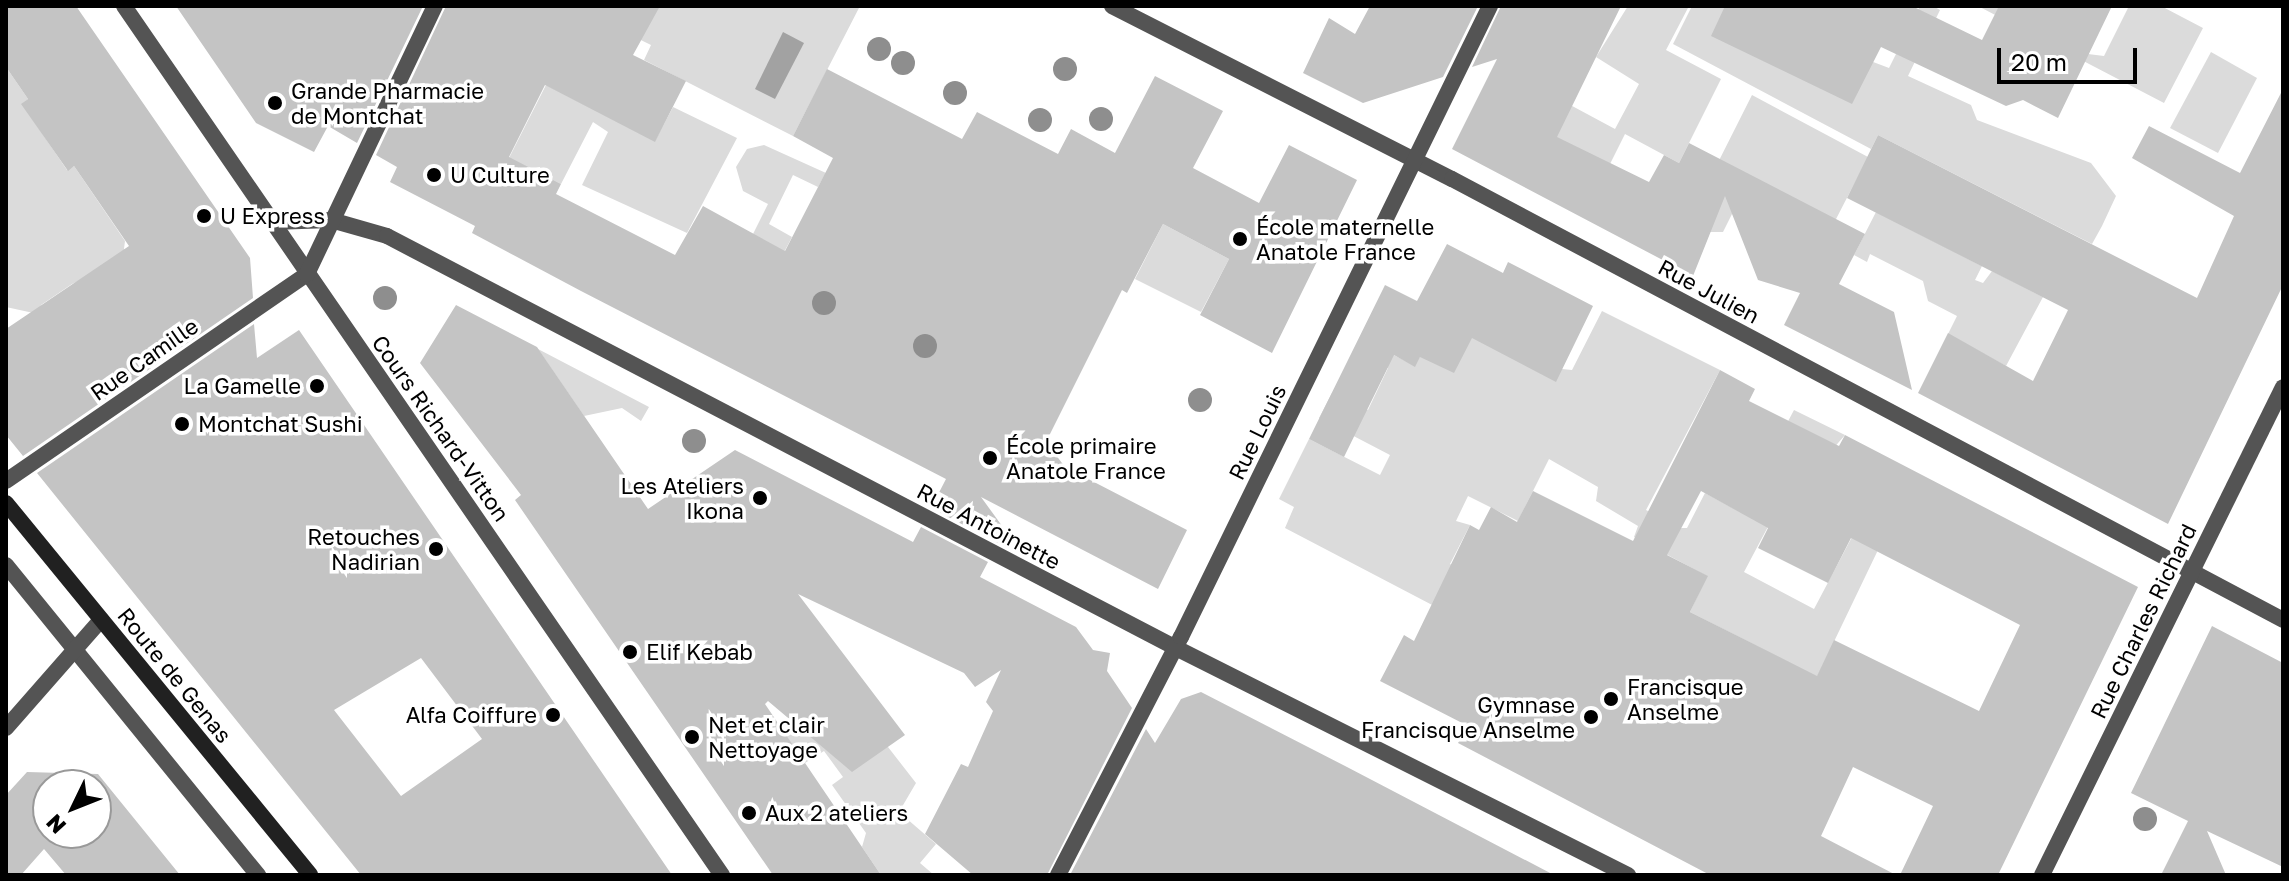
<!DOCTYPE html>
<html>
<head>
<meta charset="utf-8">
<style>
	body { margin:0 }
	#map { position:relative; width:2289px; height:881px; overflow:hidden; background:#fff; font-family:"Golos Text",sans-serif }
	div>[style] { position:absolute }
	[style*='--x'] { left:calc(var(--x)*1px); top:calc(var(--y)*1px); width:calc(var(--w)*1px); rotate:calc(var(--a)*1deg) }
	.green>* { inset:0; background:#dbdbdb }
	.water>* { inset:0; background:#a2a2a2 }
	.building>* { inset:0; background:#c4c4c4 }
	.lane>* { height:16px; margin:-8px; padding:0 8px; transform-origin:8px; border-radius:8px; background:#545454 }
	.street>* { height:16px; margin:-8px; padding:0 8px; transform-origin:8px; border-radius:8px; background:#545454 }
	.secondary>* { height:16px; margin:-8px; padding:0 8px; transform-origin:8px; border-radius:8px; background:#212121 }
	.trees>* { width:24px; height:24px; margin:-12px; border-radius:50%; background:#8e8e8e }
	.dots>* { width:22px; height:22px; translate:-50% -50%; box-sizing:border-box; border:4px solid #fff; border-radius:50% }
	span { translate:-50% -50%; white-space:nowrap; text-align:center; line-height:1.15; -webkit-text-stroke:7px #fff; paint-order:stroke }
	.poi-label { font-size:22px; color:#000 }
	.left { translate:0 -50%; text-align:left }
	.right { translate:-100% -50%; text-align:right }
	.street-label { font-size:22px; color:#000 }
	.frame { position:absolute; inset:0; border:8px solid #000; pointer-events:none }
	.north { position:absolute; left:32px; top:769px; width:80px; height:80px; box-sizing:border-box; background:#fff; border:2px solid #999; border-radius:50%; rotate:227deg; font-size:22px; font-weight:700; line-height:32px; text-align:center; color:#000 }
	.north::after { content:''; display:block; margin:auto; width:28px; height:36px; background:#000; clip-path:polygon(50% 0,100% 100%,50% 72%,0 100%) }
	.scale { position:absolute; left:1997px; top:48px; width:140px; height:36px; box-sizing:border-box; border:4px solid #000; border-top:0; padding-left:10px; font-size:24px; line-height:28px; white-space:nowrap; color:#000; -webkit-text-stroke:6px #fff; paint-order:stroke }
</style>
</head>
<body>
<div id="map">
	<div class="green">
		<div style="clip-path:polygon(610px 6px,860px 6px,793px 136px,644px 60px,651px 45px,602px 21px)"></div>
		<div style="clip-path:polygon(1628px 6px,1689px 6px,1666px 50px,1721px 79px,1679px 163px,1625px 134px,1605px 174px,1542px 141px,1561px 100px,1615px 129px,1639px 84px,1596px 57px)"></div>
		<div style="clip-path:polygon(1692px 6px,1725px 6px,1889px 68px,1920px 6px,1933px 6px,1940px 10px,1908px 76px,1971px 105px,1977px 120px,2091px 163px,2116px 196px,2102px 226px,2092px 244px,1878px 135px,1871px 149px,1673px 44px)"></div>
		<div style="clip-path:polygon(1978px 6px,1999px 6px,2088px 54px,2104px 56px,2129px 6px,2161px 6px,2203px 28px,2164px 103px)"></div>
		<div style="clip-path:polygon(2211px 52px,2257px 78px,2218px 153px,2170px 128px)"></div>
		<div style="clip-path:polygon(6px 67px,28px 99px,22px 104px,67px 170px,74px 166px,125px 241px,124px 249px,135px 254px,72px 284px,41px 305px,38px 314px,6px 307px)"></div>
		<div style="clip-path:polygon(546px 85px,655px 141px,673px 107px,737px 138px,687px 233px,582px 185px,608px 132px,593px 122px,561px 184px,509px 158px)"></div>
		<div style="clip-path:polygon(1752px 95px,1868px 157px,1835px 221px,1750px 178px,1723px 232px,1704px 232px,1688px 222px)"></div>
		<div style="clip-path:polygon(764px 145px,826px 173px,818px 187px,793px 175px,769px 224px,792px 237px,783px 254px,752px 236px,768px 204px,743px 191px,736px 167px,747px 149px)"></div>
		<div style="clip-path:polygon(1876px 212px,1982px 266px,1975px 280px,1983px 283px,1992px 271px,2043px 297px,2006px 366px,1948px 334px,1957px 316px,1928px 301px,1923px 281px,1870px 254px,1867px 262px,1854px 255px)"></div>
		<div style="clip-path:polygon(1163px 224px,1229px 259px,1201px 312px,1135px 279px)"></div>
		<div style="clip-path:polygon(1451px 295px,1562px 369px,1572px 370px,1602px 311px,1720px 370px,1646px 510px,1681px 528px,1687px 528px,1705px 493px,1740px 512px,1794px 410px,1845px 435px,1772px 519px,1744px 572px,1814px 609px,1852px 537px,1878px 550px,1817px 677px,1690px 612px,1707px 576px,1634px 537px,1638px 526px,1596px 501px,1598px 487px,1549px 459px,1518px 521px,1468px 496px,1456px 521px,1470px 525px,1450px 564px,1459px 569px,1436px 607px,1285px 528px,1294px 507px,1279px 499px,1309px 439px,1380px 475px,1390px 455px,1319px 418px,1332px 393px,1368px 410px,1388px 368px,1382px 364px,1388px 352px,1415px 366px)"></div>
		<div style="clip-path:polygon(538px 349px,649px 407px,641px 421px,622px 408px,584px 416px)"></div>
		<div style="clip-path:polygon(815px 700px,888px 747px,916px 783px,899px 812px,936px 844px,920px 863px,934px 875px,881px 875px,862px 847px,866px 833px,832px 785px,843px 777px,824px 751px,805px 763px,778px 726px)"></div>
	</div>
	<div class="water">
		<div style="clip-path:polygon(783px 32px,804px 43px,775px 99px,755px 89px)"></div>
	</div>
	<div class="building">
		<div style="clip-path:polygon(6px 6px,76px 6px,250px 258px,253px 298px,23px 456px,6px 435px,6px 329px,129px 246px,74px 166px,68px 171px,21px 104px,28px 99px,6px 67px)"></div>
		<div style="clip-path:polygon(176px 6px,423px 6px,357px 143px,328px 126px,314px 152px,256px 123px)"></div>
		<div style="clip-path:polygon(446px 6px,660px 6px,633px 55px,686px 81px,655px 142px,545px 85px,509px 157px,561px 184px,556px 194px,675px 255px,703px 206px,785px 251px,833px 158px,793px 136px,827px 69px,962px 139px,977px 112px,1058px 154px,1071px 129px,1115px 153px,1155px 76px,1223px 111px,1193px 168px,1259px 203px,1289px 145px,1357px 180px,1272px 353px,1200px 315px,1229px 259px,1163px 224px,1127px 293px,1122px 290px,1046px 442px,1065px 467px,1187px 530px,1158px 589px,981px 497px,1005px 530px,998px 543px,931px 508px,946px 479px,581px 291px,472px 233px,475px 226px,390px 182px,397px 167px,376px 155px)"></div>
		<div style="clip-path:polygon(1370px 6px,1478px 6px,1443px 77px,1363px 103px,1303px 73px,1329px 18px,1355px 34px)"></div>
		<div style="clip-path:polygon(1501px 6px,1621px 6px,1557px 137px,1649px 182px,1664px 155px,1679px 163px,1689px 143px,1865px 234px,1839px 284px,1894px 312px,1912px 390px,1784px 325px,1800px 293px,1758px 280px,1725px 196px,1693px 276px,1452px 149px,1497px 59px,1472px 67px)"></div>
		<div style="clip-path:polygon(1725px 6px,1912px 6px,1982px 40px,1999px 6px,2112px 6px,2058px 118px,2023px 100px,2006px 106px,1881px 47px,1852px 104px,1711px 36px)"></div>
		<div style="clip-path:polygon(2283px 89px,2283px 285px,2168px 524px,1918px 393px,1948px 333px,2033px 381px,2068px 310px,1847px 198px,1878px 135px,2197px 298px,2234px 216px,2132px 158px,2149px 126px,2240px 173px)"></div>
		<div style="clip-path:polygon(1447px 244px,1503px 273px,1508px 262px,1593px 306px,1556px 382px,1472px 338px,1454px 373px,1420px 357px,1415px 367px,1394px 355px,1344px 457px,1309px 439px,1385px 285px,1417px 301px)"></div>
		<div style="clip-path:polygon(456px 305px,537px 347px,648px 509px,735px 450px,913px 542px,921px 527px,988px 562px,980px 577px,1076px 627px,1093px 650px,1110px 653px,1107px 671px,1132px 708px,1047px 875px,973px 875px,925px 834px,961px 764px,968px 767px,993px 711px,986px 702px,1001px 670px,975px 687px,964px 673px,798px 594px,905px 735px,852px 772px,768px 701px,765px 704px,881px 875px,773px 875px,515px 500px,521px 495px,420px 363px)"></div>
		<div style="clip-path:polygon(evenodd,254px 324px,257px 358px,299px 330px,672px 875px,361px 875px,37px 473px,254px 324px,421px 658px,482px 739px,401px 796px,334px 710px,421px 658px)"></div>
		<div style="clip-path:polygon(evenodd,1720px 370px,1755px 389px,1749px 401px,1839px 446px,1845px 435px,2138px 587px,1998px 875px,1900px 875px,1933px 806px,1853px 767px,1821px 836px,1896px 875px,1710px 875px,1458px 743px,1468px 726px,1380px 681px,1404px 635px,1414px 641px,1470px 525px,1479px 530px,1491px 507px,1517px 522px,1533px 491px,1633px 541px,1720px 370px,1701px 491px,1768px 528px,1758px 548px,1828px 583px,1851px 538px,2020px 625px,1979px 711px,1834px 640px,1817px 676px,1690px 612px,1708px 576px,1667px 555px,1701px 491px)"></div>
		<div style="clip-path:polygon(2212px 626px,2283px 663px,2283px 867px,2207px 831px,2226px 875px,2161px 875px,2188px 821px,2131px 793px)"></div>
		<div style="clip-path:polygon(1201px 692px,1347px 767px,1554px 875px,1070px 875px,1146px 729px,1155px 743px,1181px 699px)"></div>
		<div style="clip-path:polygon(evenodd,27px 772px,98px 774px,180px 875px,66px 875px,44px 849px,21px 875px,6px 875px,6px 795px,27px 772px,48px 785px,96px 785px,96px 833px,48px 833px,48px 785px)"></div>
	</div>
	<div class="lane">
		<div style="--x:6;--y:565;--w:400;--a:50.9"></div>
	</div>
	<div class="street">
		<div style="--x:124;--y:6;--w:1055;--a:55.47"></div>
		<div style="--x:1112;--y:6;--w:381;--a:27"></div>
		<div style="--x:1452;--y:179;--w:941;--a:27.95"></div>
		<div style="--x:272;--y:222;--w:59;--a:-1.9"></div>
		<div style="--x:331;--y:220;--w:58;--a:15.9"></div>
		<div style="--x:387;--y:236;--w:890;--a:27.57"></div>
		<div style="--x:1176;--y:648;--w:506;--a:26.67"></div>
		<div style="--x:6;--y:481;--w:365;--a:-34.5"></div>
		<div style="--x:307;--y:274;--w:297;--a:-64.5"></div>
		<div style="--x:6;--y:728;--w:144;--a:-48.7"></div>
		<div style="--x:1058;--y:875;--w:268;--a:-62.7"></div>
		<div style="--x:1181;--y:637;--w:703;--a:-63.91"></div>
		<div style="--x:2042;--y:875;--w:544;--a:-63.72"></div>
	</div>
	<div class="secondary">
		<div style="--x:6;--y:503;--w:480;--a:50.7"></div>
	</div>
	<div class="trees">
		<div style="left:879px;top:49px"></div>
		<div style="left:903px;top:63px"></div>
		<div style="left:1065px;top:69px"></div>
		<div style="left:955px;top:93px"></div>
		<div style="left:1101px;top:119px"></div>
		<div style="left:1040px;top:120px"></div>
		<div style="left:385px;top:298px"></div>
		<div style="left:824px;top:303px"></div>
		<div style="left:925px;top:346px"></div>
		<div style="left:1200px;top:400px"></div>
		<div style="left:694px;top:441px"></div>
		<div style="left:2145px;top:819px"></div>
	</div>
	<div class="dots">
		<div style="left:275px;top:103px;background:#000"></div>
		<div style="left:434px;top:175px;background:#000"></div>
		<div style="left:204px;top:216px;background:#000"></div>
		<div style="left:1240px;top:239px;background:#000"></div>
		<div style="left:317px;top:386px;background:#000"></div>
		<div style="left:182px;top:424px;background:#000"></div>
		<div style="left:990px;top:458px;background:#000"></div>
		<div style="left:760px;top:498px;background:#000"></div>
		<div style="left:436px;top:549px;background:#000"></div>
		<div style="left:630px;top:652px;background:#000"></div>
		<div style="left:1611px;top:699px;background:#000"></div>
		<div style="left:553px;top:715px;background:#000"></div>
		<div style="left:1591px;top:717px;background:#000"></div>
		<div style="left:692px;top:737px;background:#000"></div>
		<div style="left:749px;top:813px;background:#000"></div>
	</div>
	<div class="poi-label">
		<span class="left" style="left:291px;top:103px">Grande Pharmacie<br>de Montchat</span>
		<span class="left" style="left:450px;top:175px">U Culture</span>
		<span class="left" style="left:220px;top:216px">U Express</span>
		<span class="left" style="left:1256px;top:239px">École maternelle<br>Anatole France</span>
		<span class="right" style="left:301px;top:386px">La Gamelle</span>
		<span class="left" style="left:198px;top:424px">Montchat Sushi</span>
		<span class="left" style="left:1006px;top:458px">École primaire<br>Anatole France</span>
		<span class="right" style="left:744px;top:498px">Les Ateliers<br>Ikona</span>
		<span class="right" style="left:420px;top:549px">Retouches<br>Nadirian</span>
		<span class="left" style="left:646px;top:652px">Elif Kebab</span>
		<span class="left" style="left:1627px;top:699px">Francisque<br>Anselme</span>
		<span class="right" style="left:1575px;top:717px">Gymnase<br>Francisque Anselme</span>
		<span class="right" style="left:537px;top:715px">Alfa Coiffure</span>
		<span class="left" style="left:708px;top:737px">Net et clair<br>Nettoyage</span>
		<span class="left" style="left:765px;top:813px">Aux 2 ateliers</span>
	</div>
	<div class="street-label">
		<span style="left:1709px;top:291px;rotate:28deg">Rue Julien</span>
		<span style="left:144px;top:359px;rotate:-35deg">Rue Camille</span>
		<span style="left:441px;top:428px;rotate:55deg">Cours Richard-Vitton</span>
		<span style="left:1257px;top:432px;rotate:-64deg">Rue Louis</span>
		<span style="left:989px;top:526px;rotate:28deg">Rue Antoinette</span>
		<span style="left:2143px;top:621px;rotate:-64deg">Rue Charles Richard</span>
		<span style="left:175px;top:675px;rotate:51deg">Route de Genas</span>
	</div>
	<div class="frame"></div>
	<div class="north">N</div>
	<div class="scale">20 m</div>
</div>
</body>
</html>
